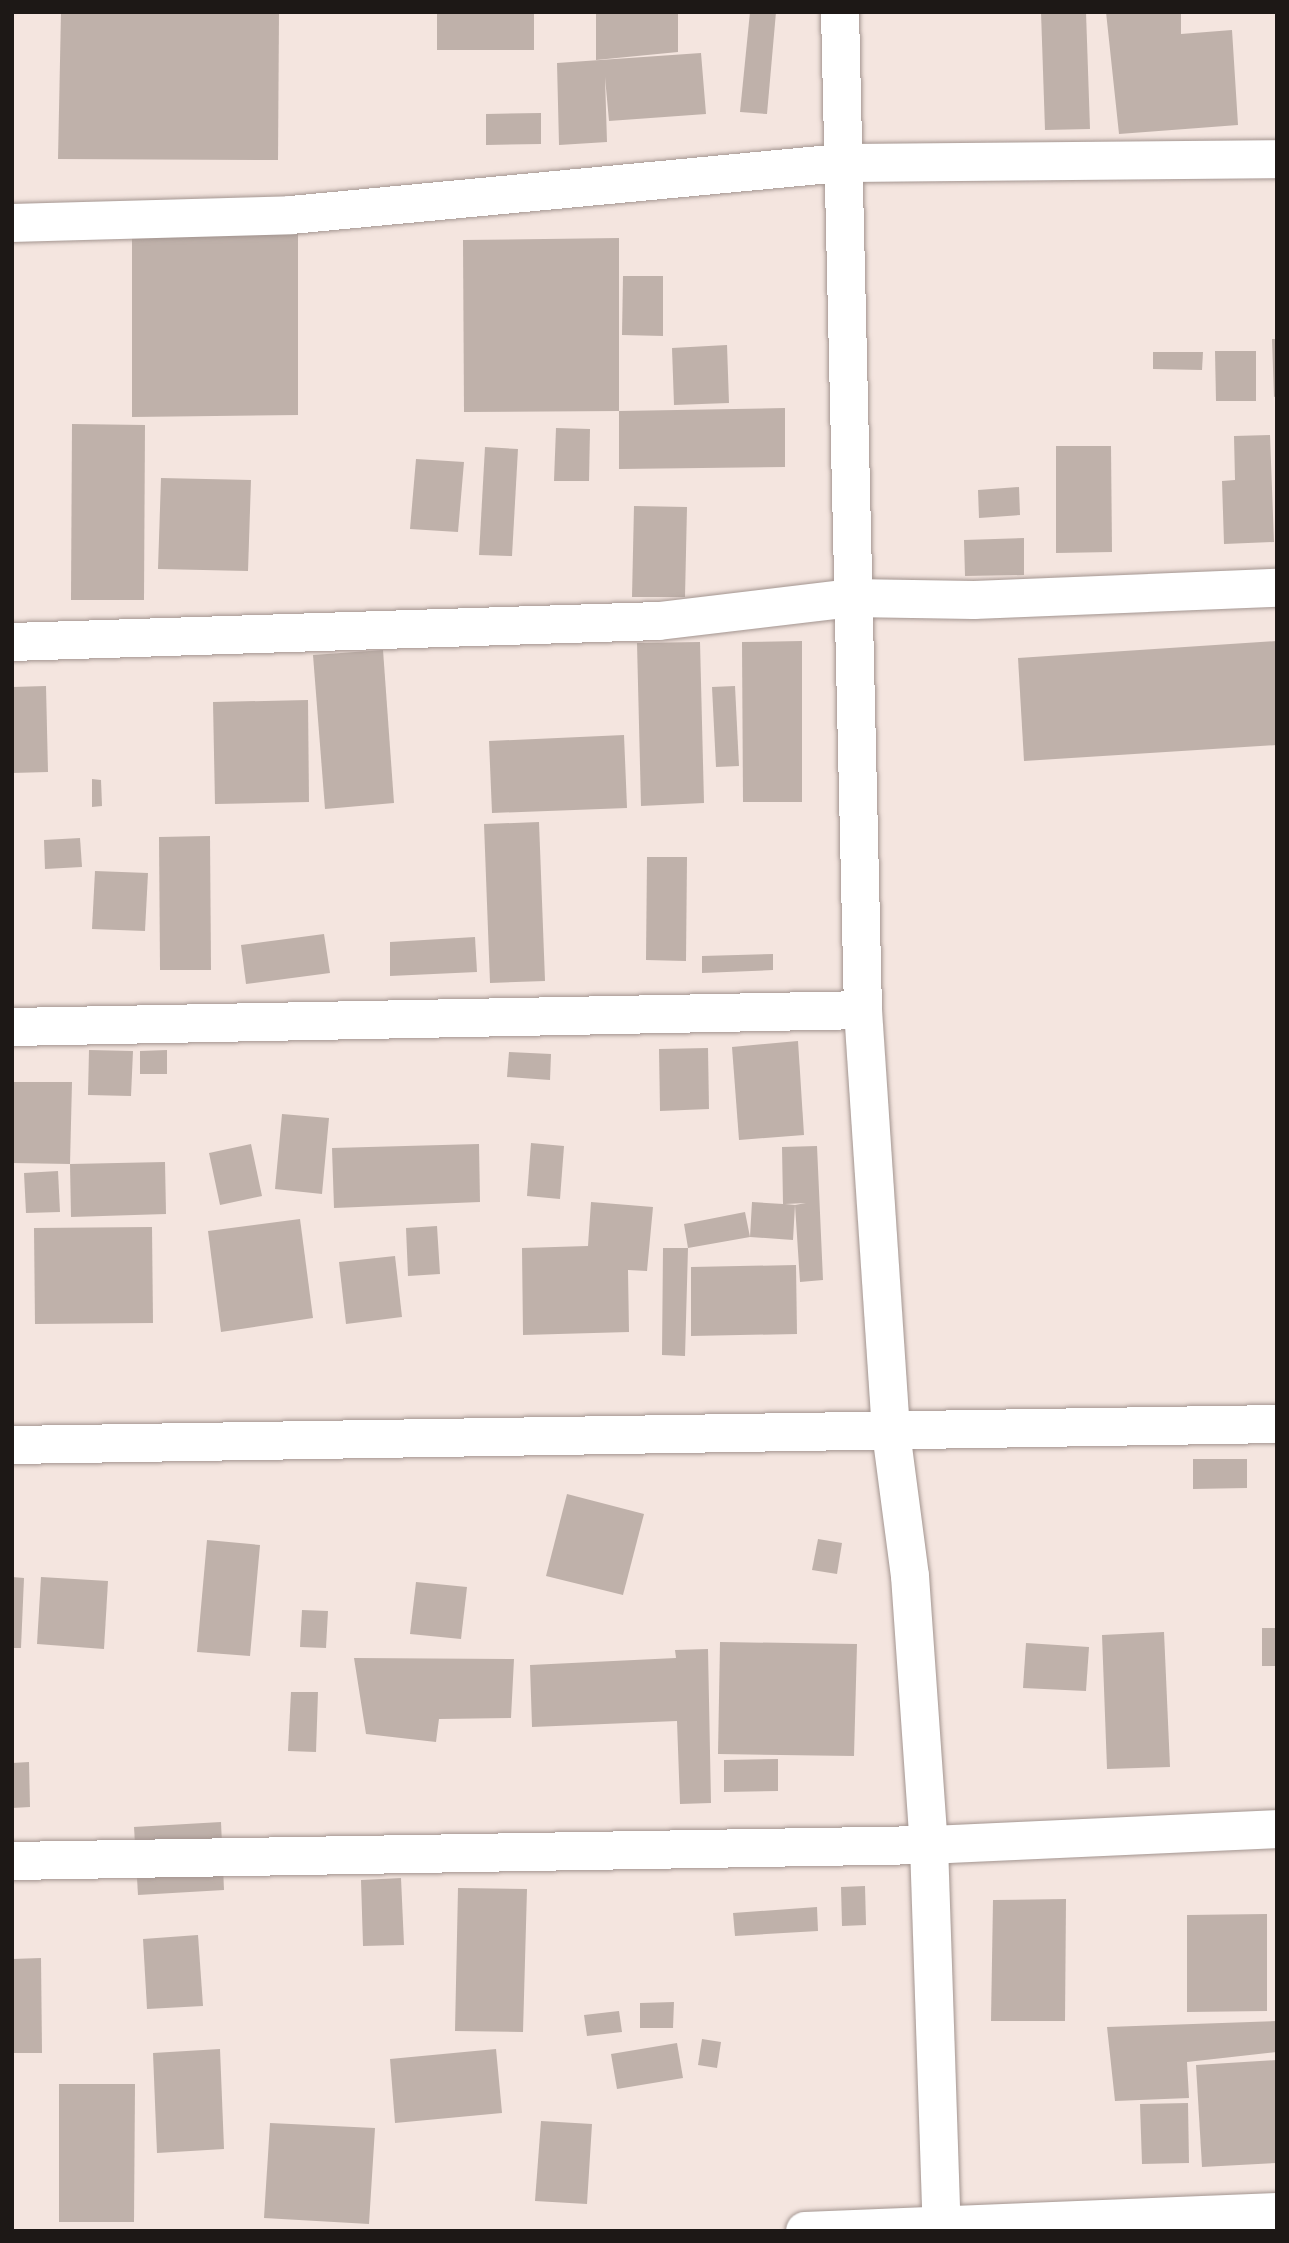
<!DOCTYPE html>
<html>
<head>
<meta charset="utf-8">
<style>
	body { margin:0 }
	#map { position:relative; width:1289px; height:2243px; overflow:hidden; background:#f4e5df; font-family:Helvetica,sans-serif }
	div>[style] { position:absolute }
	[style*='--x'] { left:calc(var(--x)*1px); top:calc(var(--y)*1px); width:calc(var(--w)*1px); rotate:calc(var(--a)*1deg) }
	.building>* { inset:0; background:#bfb1aa }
	.roads { filter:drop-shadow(0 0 2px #a39590) drop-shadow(0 0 2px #a39590) }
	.minor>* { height:38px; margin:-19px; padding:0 19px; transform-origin:19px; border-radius:19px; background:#fff }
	span { translate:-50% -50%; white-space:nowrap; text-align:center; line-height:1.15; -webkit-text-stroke:5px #f4e5df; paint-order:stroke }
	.frame { position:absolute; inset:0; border:14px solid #1d1816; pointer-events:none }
</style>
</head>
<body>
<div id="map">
	<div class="building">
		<div style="clip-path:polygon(61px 12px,279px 12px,278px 160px,58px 159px)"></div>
		<div style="clip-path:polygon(437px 12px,534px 12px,534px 50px,437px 50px)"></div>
		<div style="clip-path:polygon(596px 12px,678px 12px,678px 52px,596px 60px)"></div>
		<div style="clip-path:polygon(750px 12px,776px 12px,767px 114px,740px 112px)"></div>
		<div style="clip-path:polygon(1041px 12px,1086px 12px,1090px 129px,1045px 130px)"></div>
		<div style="clip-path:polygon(1106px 12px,1181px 12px,1181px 34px,1232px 30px,1238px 125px,1119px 134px)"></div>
		<div style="clip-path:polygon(701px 53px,706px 114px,609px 121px,605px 77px,607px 142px,559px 145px,557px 63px)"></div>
		<div style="clip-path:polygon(541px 113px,541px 144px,486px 145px,486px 114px)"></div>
		<div style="clip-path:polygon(298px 224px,298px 415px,132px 417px,132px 225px)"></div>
		<div style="clip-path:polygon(619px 238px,619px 411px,464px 412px,463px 240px)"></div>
		<div style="clip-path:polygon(623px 276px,663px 276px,663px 336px,622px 335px)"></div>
		<div style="clip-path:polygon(1272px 339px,1277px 339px,1277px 396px,1274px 397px)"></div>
		<div style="clip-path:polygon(727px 345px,729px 403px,674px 405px,672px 348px)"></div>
		<div style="clip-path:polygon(1215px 351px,1256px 351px,1256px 401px,1216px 401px)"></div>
		<div style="clip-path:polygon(1153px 352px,1203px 352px,1202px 370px,1153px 369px)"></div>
		<div style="clip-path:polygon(785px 408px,785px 467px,619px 469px,619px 411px)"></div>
		<div style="clip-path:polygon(72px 424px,145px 425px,144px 600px,71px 600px)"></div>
		<div style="clip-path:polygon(556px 428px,590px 429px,589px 481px,554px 481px)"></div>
		<div style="clip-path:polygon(1270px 435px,1274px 542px,1224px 544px,1222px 481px,1235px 480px,1234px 436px)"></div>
		<div style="clip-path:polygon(1056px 446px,1111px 446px,1112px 552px,1056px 553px)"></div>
		<div style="clip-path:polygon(485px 447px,518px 449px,512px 556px,479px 555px)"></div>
		<div style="clip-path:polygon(416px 459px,464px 462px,458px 532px,410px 529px)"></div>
		<div style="clip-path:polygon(161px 478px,251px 480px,248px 571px,158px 569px)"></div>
		<div style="clip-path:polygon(1019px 487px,1020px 515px,979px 518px,978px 490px)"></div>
		<div style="clip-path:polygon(634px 506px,687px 507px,685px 597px,632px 597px)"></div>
		<div style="clip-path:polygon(1024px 538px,1024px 575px,965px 576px,964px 540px)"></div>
		<div style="clip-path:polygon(802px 641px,802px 802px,743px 802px,742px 642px)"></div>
		<div style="clip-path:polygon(1277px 641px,1277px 745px,1024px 761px,1018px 658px)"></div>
		<div style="clip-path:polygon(700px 642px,704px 803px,641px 806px,637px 643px)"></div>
		<div style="clip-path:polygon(383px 650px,394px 803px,325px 809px,313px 655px)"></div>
		<div style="clip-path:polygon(46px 686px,48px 772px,12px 773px,12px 687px)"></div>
		<div style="clip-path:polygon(735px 686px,739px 766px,716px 767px,712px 687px)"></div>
		<div style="clip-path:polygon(308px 700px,309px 802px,215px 804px,213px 702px)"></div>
		<div style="clip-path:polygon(624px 735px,627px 808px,492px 813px,489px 741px)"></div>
		<div style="clip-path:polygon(92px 779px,101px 780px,102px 806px,92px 807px)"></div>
		<div style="clip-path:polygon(539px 822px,545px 981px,490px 983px,484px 824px)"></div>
		<div style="clip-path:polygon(210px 836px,211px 970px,160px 970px,159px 837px)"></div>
		<div style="clip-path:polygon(80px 838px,82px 867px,45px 869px,44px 840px)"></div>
		<div style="clip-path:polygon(647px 857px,687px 857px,686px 961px,646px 960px)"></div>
		<div style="clip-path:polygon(95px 871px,148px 873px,145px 931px,92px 929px)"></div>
		<div style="clip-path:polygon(324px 934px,330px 973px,246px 984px,241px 945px)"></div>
		<div style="clip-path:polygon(475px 937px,477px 972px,390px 976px,390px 942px)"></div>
		<div style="clip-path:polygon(773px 954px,773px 970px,702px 973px,702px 956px)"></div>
		<div style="clip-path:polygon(798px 1041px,804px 1135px,739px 1140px,732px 1047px)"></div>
		<div style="clip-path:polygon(708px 1048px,709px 1109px,660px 1111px,659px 1049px)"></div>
		<div style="clip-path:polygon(89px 1050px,133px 1051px,131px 1096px,88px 1095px)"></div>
		<div style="clip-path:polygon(167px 1050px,167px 1074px,140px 1074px,140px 1051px)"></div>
		<div style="clip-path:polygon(509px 1052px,551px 1054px,550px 1080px,507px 1077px)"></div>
		<div style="clip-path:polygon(12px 1082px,72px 1082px,70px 1164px,12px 1163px)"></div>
		<div style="clip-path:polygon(282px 1114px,329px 1118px,322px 1194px,275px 1189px)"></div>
		<div style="clip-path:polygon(531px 1143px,564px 1146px,560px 1199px,527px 1196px)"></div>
		<div style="clip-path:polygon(251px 1144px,262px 1196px,220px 1205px,209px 1153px)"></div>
		<div style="clip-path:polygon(479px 1144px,480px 1202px,334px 1208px,332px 1148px)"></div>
		<div style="clip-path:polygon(817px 1146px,823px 1280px,800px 1282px,795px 1205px,806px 1203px,785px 1204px,795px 1205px,793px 1240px,750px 1237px,752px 1202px,783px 1204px,782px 1147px)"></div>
		<div style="clip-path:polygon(165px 1162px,166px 1214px,71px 1217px,70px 1164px)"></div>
		<div style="clip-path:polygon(58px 1171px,60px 1212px,26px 1213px,24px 1173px)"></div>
		<div style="clip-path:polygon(591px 1202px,653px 1207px,647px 1271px,628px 1270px,629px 1332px,523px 1335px,522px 1248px,588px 1246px)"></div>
		<div style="clip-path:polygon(745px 1212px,750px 1237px,688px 1248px,685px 1356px,662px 1355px,663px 1248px,688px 1248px,684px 1224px)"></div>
		<div style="clip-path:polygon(300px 1219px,313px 1318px,221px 1332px,208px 1231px)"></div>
		<div style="clip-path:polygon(437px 1226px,440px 1274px,408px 1276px,406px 1228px)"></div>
		<div style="clip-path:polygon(152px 1227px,153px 1323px,35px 1324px,34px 1228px)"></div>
		<div style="clip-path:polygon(395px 1256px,402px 1317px,346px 1324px,339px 1262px)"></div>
		<div style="clip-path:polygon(796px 1265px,797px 1334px,691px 1336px,691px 1267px)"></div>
		<div style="clip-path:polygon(1193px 1459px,1247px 1459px,1247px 1488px,1193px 1489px)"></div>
		<div style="clip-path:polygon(567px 1494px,644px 1514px,623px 1595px,546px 1576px)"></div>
		<div style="clip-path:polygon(818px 1539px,842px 1543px,837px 1574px,812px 1570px)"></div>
		<div style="clip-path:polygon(207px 1540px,260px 1545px,250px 1656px,197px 1652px)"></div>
		<div style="clip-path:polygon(12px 1577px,24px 1578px,21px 1648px,12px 1648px)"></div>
		<div style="clip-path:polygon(41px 1577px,108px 1581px,104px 1649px,37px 1644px)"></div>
		<div style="clip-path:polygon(416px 1582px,467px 1587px,461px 1639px,410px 1634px)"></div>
		<div style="clip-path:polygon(302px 1610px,328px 1611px,326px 1648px,300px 1647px)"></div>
		<div style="clip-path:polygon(1262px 1628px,1277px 1628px,1277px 1666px,1262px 1666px)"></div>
		<div style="clip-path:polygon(1164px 1632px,1170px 1767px,1107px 1769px,1102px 1635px)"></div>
		<div style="clip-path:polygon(720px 1642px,857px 1644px,854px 1756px,718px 1754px)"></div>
		<div style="clip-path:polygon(1026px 1643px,1089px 1647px,1086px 1691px,1023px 1688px)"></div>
		<div style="clip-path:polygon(708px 1649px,711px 1803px,680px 1804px,677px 1721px,532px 1727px,530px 1665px,676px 1658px,675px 1650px)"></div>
		<div style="clip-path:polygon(354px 1658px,514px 1659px,511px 1718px,439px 1719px,436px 1742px,366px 1734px)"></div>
		<div style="clip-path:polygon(291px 1692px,318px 1692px,316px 1752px,288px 1751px)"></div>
		<div style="clip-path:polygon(778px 1759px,778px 1791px,724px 1792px,724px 1760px)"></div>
		<div style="clip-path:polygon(29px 1762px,30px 1807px,12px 1808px,12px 1763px)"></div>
		<div style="clip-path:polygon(221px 1822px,224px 1890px,138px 1895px,134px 1827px)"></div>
		<div style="clip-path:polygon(401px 1878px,404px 1945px,363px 1946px,361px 1880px)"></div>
		<div style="clip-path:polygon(865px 1886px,866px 1925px,842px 1926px,841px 1887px)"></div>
		<div style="clip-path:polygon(458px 1888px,527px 1889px,523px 2032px,455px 2031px)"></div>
		<div style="clip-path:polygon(1066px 1899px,1065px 2021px,991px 2021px,993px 1900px)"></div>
		<div style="clip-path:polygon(817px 1907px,818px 1931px,735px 1936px,733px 1913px)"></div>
		<div style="clip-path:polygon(1267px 1914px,1267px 2011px,1187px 2012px,1187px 1915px)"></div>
		<div style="clip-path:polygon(198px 1935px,203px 2006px,147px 2009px,143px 1939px)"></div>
		<div style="clip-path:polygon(41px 1958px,42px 2053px,12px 2053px,12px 1959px)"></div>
		<div style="clip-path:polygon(674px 2002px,673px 2028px,640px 2028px,640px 2003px)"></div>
		<div style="clip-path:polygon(619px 2011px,622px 2032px,587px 2036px,584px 2015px)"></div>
		<div style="clip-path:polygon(1277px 2021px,1277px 2052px,1187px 2062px,1189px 2098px,1115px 2101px,1107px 2027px)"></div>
		<div style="clip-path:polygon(702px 2039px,721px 2042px,717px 2068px,698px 2065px)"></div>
		<div style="clip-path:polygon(677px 2043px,683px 2078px,617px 2089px,611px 2054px)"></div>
		<div style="clip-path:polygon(220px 2049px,224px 2149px,157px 2153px,153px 2053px)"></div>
		<div style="clip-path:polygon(496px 2049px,502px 2113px,395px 2123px,390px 2059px)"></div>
		<div style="clip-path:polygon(1277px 2060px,1277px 2163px,1202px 2167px,1196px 2065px)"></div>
		<div style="clip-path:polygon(59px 2084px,135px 2084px,134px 2222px,59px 2222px)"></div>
		<div style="clip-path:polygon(1188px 2103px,1189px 2163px,1142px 2164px,1140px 2104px)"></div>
		<div style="clip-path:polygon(541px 2121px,592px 2124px,587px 2204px,535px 2201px)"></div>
		<div style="clip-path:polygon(270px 2123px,375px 2128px,369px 2224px,264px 2218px)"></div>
	</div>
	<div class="roads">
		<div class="minor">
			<div style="--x:840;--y:12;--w:998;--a:88.68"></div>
			<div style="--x:863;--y:1010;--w:423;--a:86.2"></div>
			<div style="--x:891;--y:1432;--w:145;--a:82.5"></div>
			<div style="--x:910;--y:1576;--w:270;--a:86"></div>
			<div style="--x:929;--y:1845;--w:386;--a:88.1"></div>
			<div style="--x:12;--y:223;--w:279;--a:-1.6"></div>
			<div style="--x:291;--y:215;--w:552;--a:-5.4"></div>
			<div style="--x:841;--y:163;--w:436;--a:-0.5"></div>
			<div style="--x:12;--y:642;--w:647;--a:-1.86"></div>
			<div style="--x:659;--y:621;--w:193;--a:-6.8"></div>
			<div style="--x:851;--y:598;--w:123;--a:0.9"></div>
			<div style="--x:974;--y:600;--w:303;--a:-2.3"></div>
			<div style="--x:12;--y:1027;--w:851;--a:-1.14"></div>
			<div style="--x:12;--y:1445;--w:1265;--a:-0.95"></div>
			<div style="--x:12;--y:1861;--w:917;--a:-1"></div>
			<div style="--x:929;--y:1845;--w:348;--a:-2.6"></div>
			<div style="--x:805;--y:2231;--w:472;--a:-2.3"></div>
		</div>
	</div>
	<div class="frame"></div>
</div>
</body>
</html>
